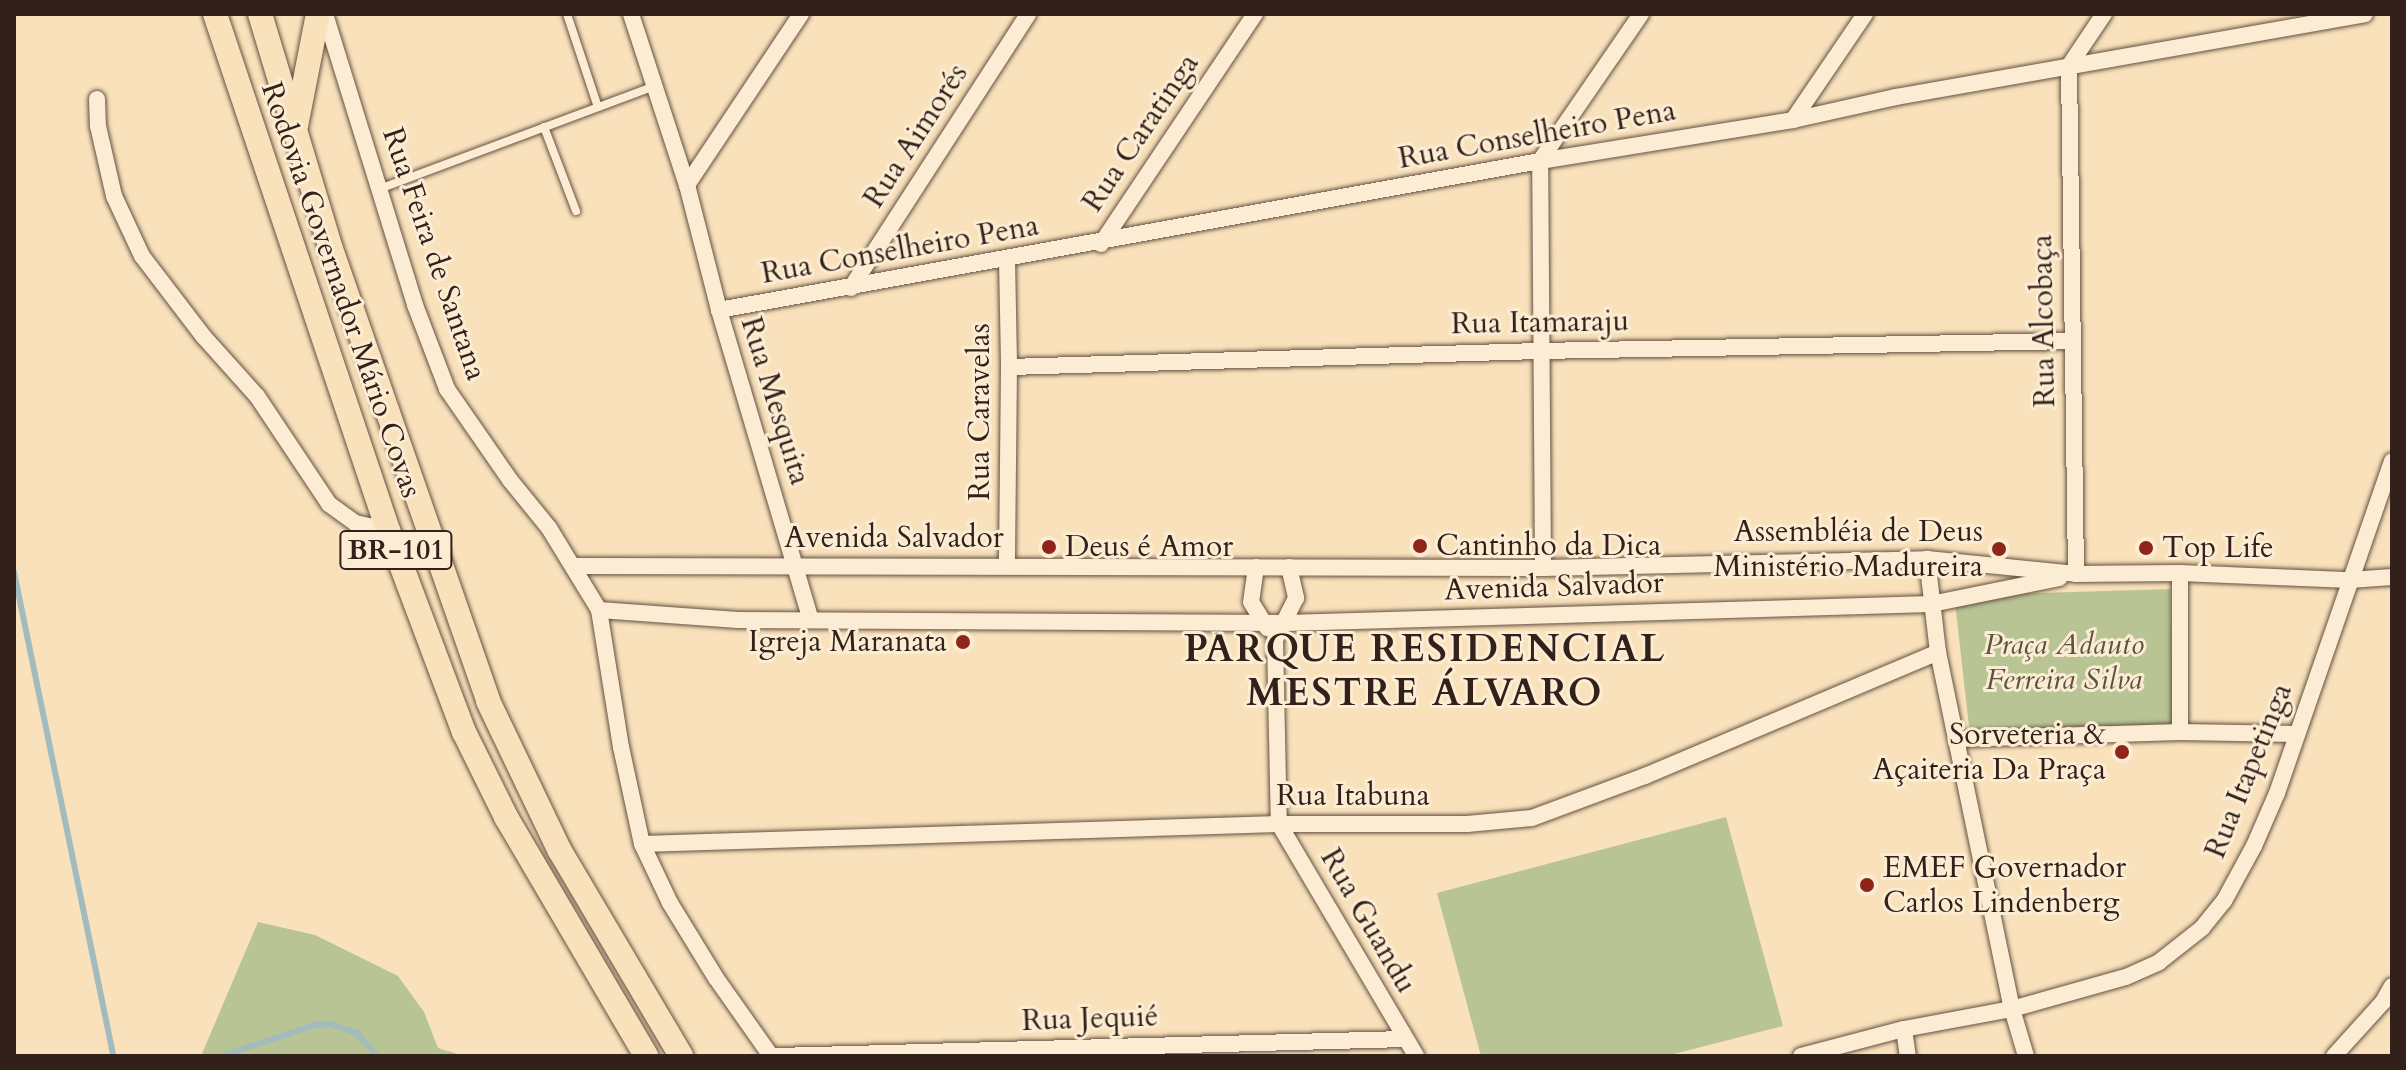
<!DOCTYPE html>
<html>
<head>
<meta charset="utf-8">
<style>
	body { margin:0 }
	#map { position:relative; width:2406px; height:1070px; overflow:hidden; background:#f9e1bb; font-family:Cardo,serif }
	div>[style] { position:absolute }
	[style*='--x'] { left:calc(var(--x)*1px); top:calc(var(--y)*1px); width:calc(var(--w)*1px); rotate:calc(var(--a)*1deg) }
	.green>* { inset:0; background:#b8c494 }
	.stream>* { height:6px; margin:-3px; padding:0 3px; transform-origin:3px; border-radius:3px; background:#a3bbbc }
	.roads { filter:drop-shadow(0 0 2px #635142) drop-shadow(0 0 2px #635142) }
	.lane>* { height:8px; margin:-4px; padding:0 4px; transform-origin:4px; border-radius:4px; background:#fbecd3 }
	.street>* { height:16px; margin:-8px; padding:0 8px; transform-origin:8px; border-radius:8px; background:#fbecd3 }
	.primary>* { height:24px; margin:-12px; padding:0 12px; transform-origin:12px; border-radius:12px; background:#f9e1bb }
	.dots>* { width:22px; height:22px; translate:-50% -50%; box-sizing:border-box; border:4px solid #fbecd3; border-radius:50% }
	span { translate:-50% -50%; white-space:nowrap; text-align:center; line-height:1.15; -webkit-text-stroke:6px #fbecd3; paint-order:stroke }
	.shield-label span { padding:2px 6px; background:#fbecd3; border:2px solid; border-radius:6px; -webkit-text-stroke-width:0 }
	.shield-label { font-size:28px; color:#31211a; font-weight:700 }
	.street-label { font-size:30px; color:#31211a }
	.poi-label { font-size:30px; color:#31211a }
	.right { translate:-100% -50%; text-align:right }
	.left { translate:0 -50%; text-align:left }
	.park-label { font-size:30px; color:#5a523f; font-style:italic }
	.district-label { font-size:38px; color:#31211a; font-weight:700; letter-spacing:2px }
	.frame { position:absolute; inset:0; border:16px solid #31211a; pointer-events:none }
</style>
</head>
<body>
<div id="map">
	<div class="green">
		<div style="clip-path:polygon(2170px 589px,2173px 728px,1970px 735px,1955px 602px,1977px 595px)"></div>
		<div style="clip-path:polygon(1726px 817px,1783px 1026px,1666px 1056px,1481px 1056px,1437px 893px)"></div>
		<div style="clip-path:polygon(258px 922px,315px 935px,398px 976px,424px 1012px,438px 1048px,464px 1056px,201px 1056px)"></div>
	</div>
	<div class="stream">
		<div style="--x:14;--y:572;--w:494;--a:78.4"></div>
		<div style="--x:221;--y:1056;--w:98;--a:-18.4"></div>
		<div style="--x:314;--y:1025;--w:15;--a:-4"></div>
		<div style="--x:329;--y:1024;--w:29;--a:18"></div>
		<div style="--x:357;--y:1033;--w:30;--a:49"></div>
	</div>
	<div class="roads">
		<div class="lane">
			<div style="--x:567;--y:14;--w:98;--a:71.6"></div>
			<div style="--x:544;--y:127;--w:90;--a:69.1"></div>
			<div style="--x:379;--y:189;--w:294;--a:-20.5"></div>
		</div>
		<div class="street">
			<div style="--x:325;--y:14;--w:305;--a:72.8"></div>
			<div style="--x:415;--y:305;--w:90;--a:69.1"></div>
			<div style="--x:447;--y:389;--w:111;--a:55.3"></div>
			<div style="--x:510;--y:480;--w:62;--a:50.9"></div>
			<div style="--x:549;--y:528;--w:96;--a:58.6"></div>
			<div style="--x:599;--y:610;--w:139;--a:80.9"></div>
			<div style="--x:621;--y:747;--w:99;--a:77.8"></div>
			<div style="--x:642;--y:844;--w:65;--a:64.6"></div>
			<div style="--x:670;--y:903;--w:88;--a:58.5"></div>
			<div style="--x:716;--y:978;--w:95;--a:54.8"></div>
			<div style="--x:631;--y:14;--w:180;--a:71.9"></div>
			<div style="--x:687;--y:185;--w:129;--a:75.6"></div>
			<div style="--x:719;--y:310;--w:323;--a:73.5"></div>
			<div style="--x:2069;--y:66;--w:508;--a:89.21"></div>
			<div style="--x:2069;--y:66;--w:63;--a:-56.1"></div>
			<div style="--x:97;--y:99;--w:27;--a:88"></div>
			<div style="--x:98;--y:126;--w:72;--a:77.1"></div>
			<div style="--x:114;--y:196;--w:66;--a:65"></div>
			<div style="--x:142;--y:256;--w:102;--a:52.6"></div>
			<div style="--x:204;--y:337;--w:79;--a:48.1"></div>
			<div style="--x:257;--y:396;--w:130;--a:56.3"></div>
			<div style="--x:329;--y:504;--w:32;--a:36"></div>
			<div style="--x:355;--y:523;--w:34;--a:12"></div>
			<div style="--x:1793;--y:120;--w:128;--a:-55.8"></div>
			<div style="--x:687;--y:185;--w:206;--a:-56.3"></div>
			<div style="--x:1101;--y:244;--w:277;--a:-56.2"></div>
			<div style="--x:1007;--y:259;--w:108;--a:88.9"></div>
			<div style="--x:1009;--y:367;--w:199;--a:90.6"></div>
			<div style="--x:851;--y:288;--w:326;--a:-57.1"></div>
			<div style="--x:719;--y:310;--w:834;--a:-10.29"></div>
			<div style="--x:1540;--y:161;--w:256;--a:-9.2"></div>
			<div style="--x:1793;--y:120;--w:106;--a:-12.6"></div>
			<div style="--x:1896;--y:97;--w:476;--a:-10"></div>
			<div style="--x:1009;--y:367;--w:530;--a:-1.73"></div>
			<div style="--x:1539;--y:351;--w:533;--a:-1.07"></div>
			<div style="--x:576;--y:566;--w:967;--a:0.12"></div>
			<div style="--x:1543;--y:568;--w:384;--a:-1.3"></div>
			<div style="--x:1927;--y:559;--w:150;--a:5.7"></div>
			<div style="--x:2076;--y:574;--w:104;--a:-0.6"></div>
			<div style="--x:2180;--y:573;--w:170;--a:2.4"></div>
			<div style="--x:2350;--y:580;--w:42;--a:-4.1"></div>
			<div style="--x:1256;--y:567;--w:35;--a:98"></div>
			<div style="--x:1251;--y:602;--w:31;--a:58"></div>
			<div style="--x:1289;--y:567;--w:32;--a:77"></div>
			<div style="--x:1296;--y:598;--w:47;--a:116.6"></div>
			<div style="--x:1275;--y:640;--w:184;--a:88.8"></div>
			<div style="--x:1279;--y:824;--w:269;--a:59.4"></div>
			<div style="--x:1543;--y:568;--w:407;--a:-90.4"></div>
			<div style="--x:1540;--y:161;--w:178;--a:-55.5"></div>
			<div style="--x:2180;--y:573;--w:159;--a:90"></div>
			<div style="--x:599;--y:610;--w:139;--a:4.1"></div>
			<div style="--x:738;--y:620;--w:548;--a:0.31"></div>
			<div style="--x:1286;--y:623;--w:645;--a:-1.69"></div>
			<div style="--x:1931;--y:604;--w:131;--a:-11.5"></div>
			<div style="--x:1938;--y:652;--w:365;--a:78.3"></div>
			<div style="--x:2012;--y:1009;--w:49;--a:73.4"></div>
			<div style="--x:1956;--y:739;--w:224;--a:-1.8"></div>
			<div style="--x:2180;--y:732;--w:117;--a:1"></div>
			<div style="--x:642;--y:844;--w:637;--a:-1.8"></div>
			<div style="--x:1279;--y:824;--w:188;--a:0"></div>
			<div style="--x:1467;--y:824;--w:65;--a:-5.3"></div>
			<div style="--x:1532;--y:818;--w:121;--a:-20.4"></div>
			<div style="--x:1645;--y:776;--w:318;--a:-22.9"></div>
			<div style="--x:1938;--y:652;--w:94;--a:-96.7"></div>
			<div style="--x:1904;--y:1029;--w:27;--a:82"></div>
			<div style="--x:777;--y:1056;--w:627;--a:-1.55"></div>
			<div style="--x:1801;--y:1056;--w:106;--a:-14.7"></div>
			<div style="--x:1904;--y:1029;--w:110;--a:-10.5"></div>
			<div style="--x:2012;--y:1009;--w:118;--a:-15.7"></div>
			<div style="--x:2126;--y:977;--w:36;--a:-24"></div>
			<div style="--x:2159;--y:962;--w:55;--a:-38.3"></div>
			<div style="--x:2202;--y:928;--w:35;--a:-51"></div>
			<div style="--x:2224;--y:901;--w:63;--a:-61.4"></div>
			<div style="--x:2254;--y:846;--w:58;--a:-66.5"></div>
			<div style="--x:2277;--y:793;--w:351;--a:-70.9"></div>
			<div style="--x:2334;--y:1056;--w:73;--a:-47.8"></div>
			<div style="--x:2383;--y:1002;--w:18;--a:-61"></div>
		</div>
		<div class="primary">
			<div style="--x:215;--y:14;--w:544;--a:71.47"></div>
			<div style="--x:388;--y:530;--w:216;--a:69.4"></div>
			<div style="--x:464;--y:732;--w:95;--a:63.7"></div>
			<div style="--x:506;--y:817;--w:277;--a:59.6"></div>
			<div style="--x:260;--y:14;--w:245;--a:73.2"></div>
			<div style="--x:331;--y:249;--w:478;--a:70.8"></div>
			<div style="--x:488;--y:701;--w:166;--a:64.4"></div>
			<div style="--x:560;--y:851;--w:238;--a:59.4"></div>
			<div style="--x:296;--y:126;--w:114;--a:-78.9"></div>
		</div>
	</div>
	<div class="dots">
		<div style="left:1420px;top:546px;background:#8f2418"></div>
		<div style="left:1049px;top:547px;background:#8f2418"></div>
		<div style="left:2146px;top:548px;background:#8f2418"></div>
		<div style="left:1999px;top:549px;background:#8f2418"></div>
		<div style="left:963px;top:642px;background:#8f2418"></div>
		<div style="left:2122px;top:752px;background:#8f2418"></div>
		<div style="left:1867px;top:885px;background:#8f2418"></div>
	</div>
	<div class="shield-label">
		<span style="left:396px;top:550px">BR-101</span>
	</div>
	<div class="street-label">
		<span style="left:1141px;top:133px;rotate:-56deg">Rua Caratinga</span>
		<span style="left:1537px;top:135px;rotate:-10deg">Rua Conselheiro Pena</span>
		<span style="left:916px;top:136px;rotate:-57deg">Rua Aimorés</span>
		<span style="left:900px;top:250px;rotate:-10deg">Rua Conselheiro Pena</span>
		<span style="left:434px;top:254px;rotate:71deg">Rua Feira de Santana</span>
		<span style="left:341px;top:290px;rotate:71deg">Rodovia Governador Mário Covas</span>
		<span style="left:2044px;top:321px;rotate:-91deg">Rua Alcobaça</span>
		<span style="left:1540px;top:323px;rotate:-1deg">Rua Itamaraju</span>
		<span style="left:775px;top:401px;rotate:73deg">Rua Mesquita</span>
		<span style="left:980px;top:412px;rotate:-90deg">Rua Caravelas</span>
		<span style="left:894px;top:538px">Avenida Salvador</span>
		<span style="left:1554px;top:587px;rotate:-2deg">Avenida Salvador</span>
		<span style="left:2249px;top:771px;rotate:-68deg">Rua Itapetinga</span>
		<span style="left:1353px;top:796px">Rua Itabuna</span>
		<span style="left:1368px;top:921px;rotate:60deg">Rua Guandu</span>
		<span style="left:1090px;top:1019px;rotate:-2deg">Rua Jequié</span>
	</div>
	<div class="poi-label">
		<span class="right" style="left:1983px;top:549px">Assembléia de Deus<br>Ministério Madureira</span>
		<span class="left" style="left:1436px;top:546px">Cantinho da Dica</span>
		<span class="left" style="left:1065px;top:547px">Deus é Amor</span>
		<span class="left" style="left:2162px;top:548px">Top Life</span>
		<span class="right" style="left:947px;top:642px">Igreja Maranata</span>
		<span class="right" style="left:2106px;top:752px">Sorveteria &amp;<br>Açaiteria Da Praça</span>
		<span class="left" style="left:1883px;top:885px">EMEF Governador<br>Carlos Lindenberg</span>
	</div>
	<div class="park-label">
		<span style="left:2064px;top:662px">Praça Adauto<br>Ferreira Silva</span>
	</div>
	<div class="district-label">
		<span style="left:1425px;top:672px">PARQUE RESIDENCIAL<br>MESTRE ÁLVARO</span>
	</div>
	<div class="frame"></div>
</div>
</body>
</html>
